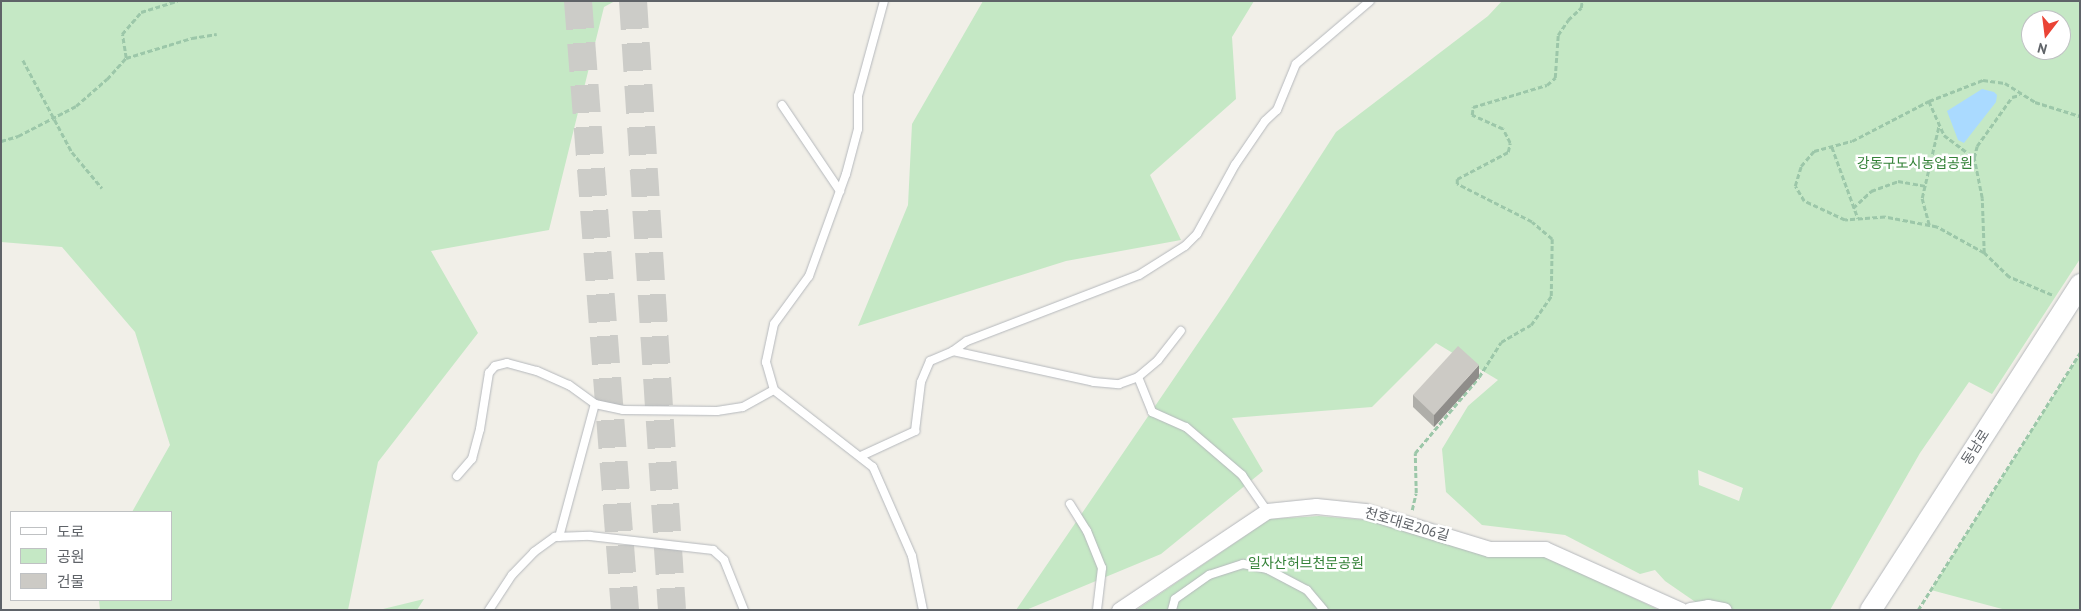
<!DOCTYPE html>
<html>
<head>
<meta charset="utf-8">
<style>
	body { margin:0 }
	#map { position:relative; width:2081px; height:611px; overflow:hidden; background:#f1efe8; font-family:"PT Sans","Noto Sans KR",sans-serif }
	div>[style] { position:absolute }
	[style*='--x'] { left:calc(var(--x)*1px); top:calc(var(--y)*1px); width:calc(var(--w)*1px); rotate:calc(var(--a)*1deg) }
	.green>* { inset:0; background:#c5e8c5 }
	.water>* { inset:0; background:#aadaff }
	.highway-tunnel>* { height:28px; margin-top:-14px; transform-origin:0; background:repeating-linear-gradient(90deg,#ccccc8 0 28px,transparent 0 42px) }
	.path>* { height:2.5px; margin-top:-1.25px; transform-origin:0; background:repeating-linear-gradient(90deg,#9cc7a9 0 5px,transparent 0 7.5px) }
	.roads { filter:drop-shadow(0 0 1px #b5b8bc) drop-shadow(0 0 1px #b5b8bc) }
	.lane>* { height:8px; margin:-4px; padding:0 4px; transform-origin:4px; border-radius:4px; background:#fff }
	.street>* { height:15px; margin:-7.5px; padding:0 7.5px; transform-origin:7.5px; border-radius:7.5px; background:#fff }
	.secondary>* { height:21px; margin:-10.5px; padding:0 10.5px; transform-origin:10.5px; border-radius:10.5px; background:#fff }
	.wall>* { inset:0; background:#afaea9 }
	.shaded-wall>* { inset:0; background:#8f8d8a }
	.building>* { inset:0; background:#cccac5 }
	span { translate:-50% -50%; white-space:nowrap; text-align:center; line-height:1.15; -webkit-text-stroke:5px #fff; paint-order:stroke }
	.park-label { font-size:14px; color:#348238 }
	.street-label { font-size:14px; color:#5f6368 }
	.frame { position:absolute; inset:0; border:2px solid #5f6368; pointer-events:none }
	.legend { position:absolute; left:10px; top:511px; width:162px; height:90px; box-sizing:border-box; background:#fff; border:1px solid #bfc1c3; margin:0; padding:6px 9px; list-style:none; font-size:15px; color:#5f6368 }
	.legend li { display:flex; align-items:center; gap:10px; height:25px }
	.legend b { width:25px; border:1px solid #bfc1c3 }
	.north { position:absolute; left:2021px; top:10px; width:50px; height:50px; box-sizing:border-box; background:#fff; border:1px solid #bfc1c3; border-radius:50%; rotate:195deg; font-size:14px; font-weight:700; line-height:20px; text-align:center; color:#5f6368 }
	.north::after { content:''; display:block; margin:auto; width:18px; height:22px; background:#ea4335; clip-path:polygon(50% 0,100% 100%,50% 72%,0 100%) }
</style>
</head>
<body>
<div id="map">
	<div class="green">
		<div style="clip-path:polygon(1px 1px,615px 1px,604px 7px,549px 230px,431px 251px,478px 333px,378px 462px,348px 610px,100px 610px,99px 600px,171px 600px,171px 512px,132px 512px,170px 445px,135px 332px,62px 247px,1px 242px)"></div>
		<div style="clip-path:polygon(983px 1px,1254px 1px,1232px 37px,1236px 99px,1150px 175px,1181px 240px,1066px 261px,858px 326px,908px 205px,912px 124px)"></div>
		<div style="clip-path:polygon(evenodd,1502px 1px,2080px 1px,2080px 259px,1992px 394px,1969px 382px,1920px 453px,1830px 610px,1707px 610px,1665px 581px,1655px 570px,1640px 574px,1565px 535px,1482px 525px,1446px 492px,1442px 449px,1468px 406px,1498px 380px,1436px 343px,1372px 407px,1232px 418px,1263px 471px,1161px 554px,1026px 610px,1016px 610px,1226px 302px,1336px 132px,1488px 16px,1502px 1px,2031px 20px,2061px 20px,2061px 50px,2031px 50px,2031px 20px,1502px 1px,1698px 470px,1743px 488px,1739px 501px,1699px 485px,1698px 470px)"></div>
		<div style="clip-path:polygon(2080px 354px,2080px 610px,2006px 610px,1931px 590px)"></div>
		<div style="clip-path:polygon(1319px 516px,1366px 520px,1491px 557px,1548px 557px,1659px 610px,1136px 610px,1270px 519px)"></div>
		<div style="clip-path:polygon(424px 599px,417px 610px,379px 610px)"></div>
	</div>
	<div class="water">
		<div style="clip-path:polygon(1982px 89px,1994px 92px,1997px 95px,1996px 102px,1964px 143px,1958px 140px,1947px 111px)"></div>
	</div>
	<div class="highway-tunnel">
		<div style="--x:578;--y:1;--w:611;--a:85.59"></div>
		<div style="--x:633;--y:1;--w:610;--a:86.34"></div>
	</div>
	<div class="path">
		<div style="--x:126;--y:58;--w:69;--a:-16.9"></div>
		<div style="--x:192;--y:38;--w:25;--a:-9"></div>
		<div style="--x:23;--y:60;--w:104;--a:62"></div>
		<div style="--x:72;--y:152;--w:47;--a:50.2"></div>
		<div style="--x:1929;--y:101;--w:37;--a:66"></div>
		<div style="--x:1944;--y:135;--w:38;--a:37"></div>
		<div style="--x:1;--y:141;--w:18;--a:-16"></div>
		<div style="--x:18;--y:136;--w:65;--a:-27.3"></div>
		<div style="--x:76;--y:106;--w:41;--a:-41.1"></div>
		<div style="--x:107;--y:79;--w:28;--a:-48"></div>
		<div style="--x:126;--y:58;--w:24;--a:-99"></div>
		<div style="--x:122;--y:34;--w:29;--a:-49"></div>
		<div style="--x:141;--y:12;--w:38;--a:-17"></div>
		<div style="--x:1832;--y:147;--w:76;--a:69.9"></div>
		<div style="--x:1853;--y:208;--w:25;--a:-43"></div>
		<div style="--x:1871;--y:191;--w:29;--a:-20"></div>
		<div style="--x:1898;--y:181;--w:28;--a:10"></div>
		<div style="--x:1929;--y:225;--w:28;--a:-105"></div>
		<div style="--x:1922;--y:198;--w:75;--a:-76.9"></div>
		<div style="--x:1984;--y:253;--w:55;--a:-92.1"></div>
		<div style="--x:1982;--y:198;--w:41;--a:-101.3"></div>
		<div style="--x:1974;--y:158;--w:12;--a:-76"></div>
		<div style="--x:1977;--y:146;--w:60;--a:-54.5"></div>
		<div style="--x:2012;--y:97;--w:8;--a:-14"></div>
		<div style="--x:2052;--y:295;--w:47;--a:-157.3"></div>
		<div style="--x:2009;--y:277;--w:35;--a:-136"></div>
		<div style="--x:1984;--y:253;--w:54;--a:-151"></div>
		<div style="--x:1937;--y:227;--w:53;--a:-169.1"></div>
		<div style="--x:1885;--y:217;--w:40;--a:175.7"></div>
		<div style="--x:1845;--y:220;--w:45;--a:-155.1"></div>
		<div style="--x:1804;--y:201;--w:17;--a:-121"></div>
		<div style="--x:1795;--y:186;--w:21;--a:-73"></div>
		<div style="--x:1801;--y:166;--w:20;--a:-49"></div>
		<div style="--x:1814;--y:151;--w:39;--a:-15"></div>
		<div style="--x:1852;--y:141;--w:87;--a:-27.5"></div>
		<div style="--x:1929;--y:101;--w:58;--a:-21.3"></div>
		<div style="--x:1983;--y:80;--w:22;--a:8"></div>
		<div style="--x:2005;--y:83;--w:36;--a:32"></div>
		<div style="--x:2035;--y:102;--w:47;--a:17.3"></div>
		<div style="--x:1412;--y:510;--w:17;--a:-77"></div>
		<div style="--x:1416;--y:493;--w:40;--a:-91.4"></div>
		<div style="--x:1415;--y:453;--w:99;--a:-49.9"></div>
		<div style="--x:1479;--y:377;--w:41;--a:-57.8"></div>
		<div style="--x:1501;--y:342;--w:34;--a:-30"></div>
		<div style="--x:1531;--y:325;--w:35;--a:-55"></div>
		<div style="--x:1551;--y:296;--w:57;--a:-89"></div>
		<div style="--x:1552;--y:239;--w:26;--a:-140"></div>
		<div style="--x:1532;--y:222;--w:84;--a:-153.1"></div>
		<div style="--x:1457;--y:184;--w:5;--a:-90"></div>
		<div style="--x:1457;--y:179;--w:58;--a:-27.9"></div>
		<div style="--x:1508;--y:152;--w:9;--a:-77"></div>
		<div style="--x:1510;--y:143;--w:16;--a:-117"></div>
		<div style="--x:1503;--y:129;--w:34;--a:-156"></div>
		<div style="--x:1472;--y:115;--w:8;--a:-83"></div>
		<div style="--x:1473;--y:107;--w:77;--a:-16.6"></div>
		<div style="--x:1547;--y:85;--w:11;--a:-41"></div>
		<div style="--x:1555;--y:78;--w:43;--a:-86"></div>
		<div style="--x:1558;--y:35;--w:18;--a:-56"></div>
		<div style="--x:1568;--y:20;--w:18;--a:-43"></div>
		<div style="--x:1581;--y:8;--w:7;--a:-82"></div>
		<div style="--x:1918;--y:610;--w:304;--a:-57.8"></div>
	</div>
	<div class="roads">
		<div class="lane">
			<div style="--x:884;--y:1;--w:98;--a:105.3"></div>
			<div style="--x:858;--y:96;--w:33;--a:90"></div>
			<div style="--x:858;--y:129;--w:47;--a:104.9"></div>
			<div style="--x:846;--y:174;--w:109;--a:109.9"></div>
			<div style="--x:809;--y:276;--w:59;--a:126.1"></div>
			<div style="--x:774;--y:324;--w:39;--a:102"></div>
			<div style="--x:766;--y:362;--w:29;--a:74"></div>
			<div style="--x:774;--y:390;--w:125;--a:37.9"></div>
			<div style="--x:873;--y:467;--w:97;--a:66.3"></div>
			<div style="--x:912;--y:556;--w:55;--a:78.5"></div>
			<div style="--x:782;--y:105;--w:104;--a:56"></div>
			<div style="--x:953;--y:351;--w:17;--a:-36"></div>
			<div style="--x:967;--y:341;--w:184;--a:-21"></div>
			<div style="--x:1139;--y:275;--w:54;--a:-32.2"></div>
			<div style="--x:1185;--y:246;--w:17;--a:-45"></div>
			<div style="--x:1197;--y:234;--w:79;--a:-61.2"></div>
			<div style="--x:1235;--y:165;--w:53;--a:-55.7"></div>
			<div style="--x:1265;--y:121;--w:16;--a:-43"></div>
			<div style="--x:1277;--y:110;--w:50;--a:-67.6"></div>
			<div style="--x:1296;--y:64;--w:97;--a:-40.4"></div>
			<div style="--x:1138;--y:377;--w:38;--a:68"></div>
			<div style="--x:1152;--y:412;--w:37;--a:24"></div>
			<div style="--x:1186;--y:427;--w:74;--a:40.6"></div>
			<div style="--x:1242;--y:475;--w:44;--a:55.2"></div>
			<div style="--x:861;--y:456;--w:60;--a:-24.8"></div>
			<div style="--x:915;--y:431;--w:49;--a:-83"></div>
			<div style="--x:921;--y:382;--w:23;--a:-67"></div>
			<div style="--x:930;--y:361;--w:25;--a:-23"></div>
			<div style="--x:953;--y:351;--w:144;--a:12.4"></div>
			<div style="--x:1094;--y:382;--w:25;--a:5"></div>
			<div style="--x:1119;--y:384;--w:20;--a:-20"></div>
			<div style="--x:1138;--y:377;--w:26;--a:-40"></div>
			<div style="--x:1158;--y:360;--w:37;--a:-52"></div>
			<div style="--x:457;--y:476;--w:23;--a:-49"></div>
			<div style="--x:472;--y:459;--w:31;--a:-75"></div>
			<div style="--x:480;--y:429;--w:57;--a:-80.9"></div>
			<div style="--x:489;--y:373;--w:9;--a:-49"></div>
			<div style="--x:495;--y:366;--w:12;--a:-14"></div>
			<div style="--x:507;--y:363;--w:31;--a:15"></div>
			<div style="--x:537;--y:371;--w:35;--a:24"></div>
			<div style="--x:569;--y:385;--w:32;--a:36"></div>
			<div style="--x:595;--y:404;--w:29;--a:12"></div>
			<div style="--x:623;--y:410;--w:94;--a:0.6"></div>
			<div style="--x:717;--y:411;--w:26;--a:-9"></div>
			<div style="--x:743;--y:407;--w:35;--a:-29"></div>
			<div style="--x:1070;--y:504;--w:32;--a:58"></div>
			<div style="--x:1087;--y:531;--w:40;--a:68"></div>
			<div style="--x:1102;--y:568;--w:42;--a:96.8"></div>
			<div style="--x:559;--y:537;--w:138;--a:-74.9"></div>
			<div style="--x:489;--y:610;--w:42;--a:-56.7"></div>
			<div style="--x:512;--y:575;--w:32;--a:-46"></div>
			<div style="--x:534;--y:552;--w:26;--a:-36"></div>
			<div style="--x:555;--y:537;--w:35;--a:-2"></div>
			<div style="--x:590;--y:536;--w:124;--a:6.5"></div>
			<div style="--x:713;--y:550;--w:15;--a:42"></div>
			<div style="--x:724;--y:560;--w:54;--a:68.2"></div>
			<div style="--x:1172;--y:610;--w:11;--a:-75"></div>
			<div style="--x:1175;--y:599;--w:42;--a:-35.2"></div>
			<div style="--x:1209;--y:575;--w:36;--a:-18"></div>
			<div style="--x:1243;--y:564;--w:25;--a:12"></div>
			<div style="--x:1267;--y:569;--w:45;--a:27.7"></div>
			<div style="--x:1307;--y:590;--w:26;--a:50"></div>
		</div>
		<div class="street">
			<div style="--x:1119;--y:610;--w:178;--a:-33.8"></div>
			<div style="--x:1267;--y:511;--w:49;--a:-5.8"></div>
			<div style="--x:1316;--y:506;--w:49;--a:5.8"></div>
			<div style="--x:1365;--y:511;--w:130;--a:17"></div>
			<div style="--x:1489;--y:549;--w:56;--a:0"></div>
			<div style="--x:1545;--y:549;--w:149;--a:24.2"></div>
			<div style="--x:1690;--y:610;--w:18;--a:-9"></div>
			<div style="--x:1708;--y:607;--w:16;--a:11"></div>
		</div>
		<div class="secondary">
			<div style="--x:1870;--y:610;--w:388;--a:-57.2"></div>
		</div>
	</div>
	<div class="wall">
		<div style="clip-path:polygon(1479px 377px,1434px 427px,1413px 407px,1413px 395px)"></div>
	</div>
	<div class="shaded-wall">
		<div style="clip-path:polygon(1479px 365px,1479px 377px,1434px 427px,1434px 415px)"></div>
	</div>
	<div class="building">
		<div style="clip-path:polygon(1458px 346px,1479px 365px,1434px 415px,1413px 395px)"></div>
	</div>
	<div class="park-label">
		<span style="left:1915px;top:163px">강동구도시농업공원</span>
		<span style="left:1306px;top:563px">일자산허브천문공원</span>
	</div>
	<div class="street-label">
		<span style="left:1975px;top:447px;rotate:-57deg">동남로</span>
		<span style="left:1407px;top:524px;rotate:16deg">천호대로206길</span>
	</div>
	<div class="frame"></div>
	<ul class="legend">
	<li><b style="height:6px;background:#fff"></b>도로</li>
	<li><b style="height:14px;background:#c5e8c5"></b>공원</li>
	<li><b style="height:14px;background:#cccac5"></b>건물</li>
	</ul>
	<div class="north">N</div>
</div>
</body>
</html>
